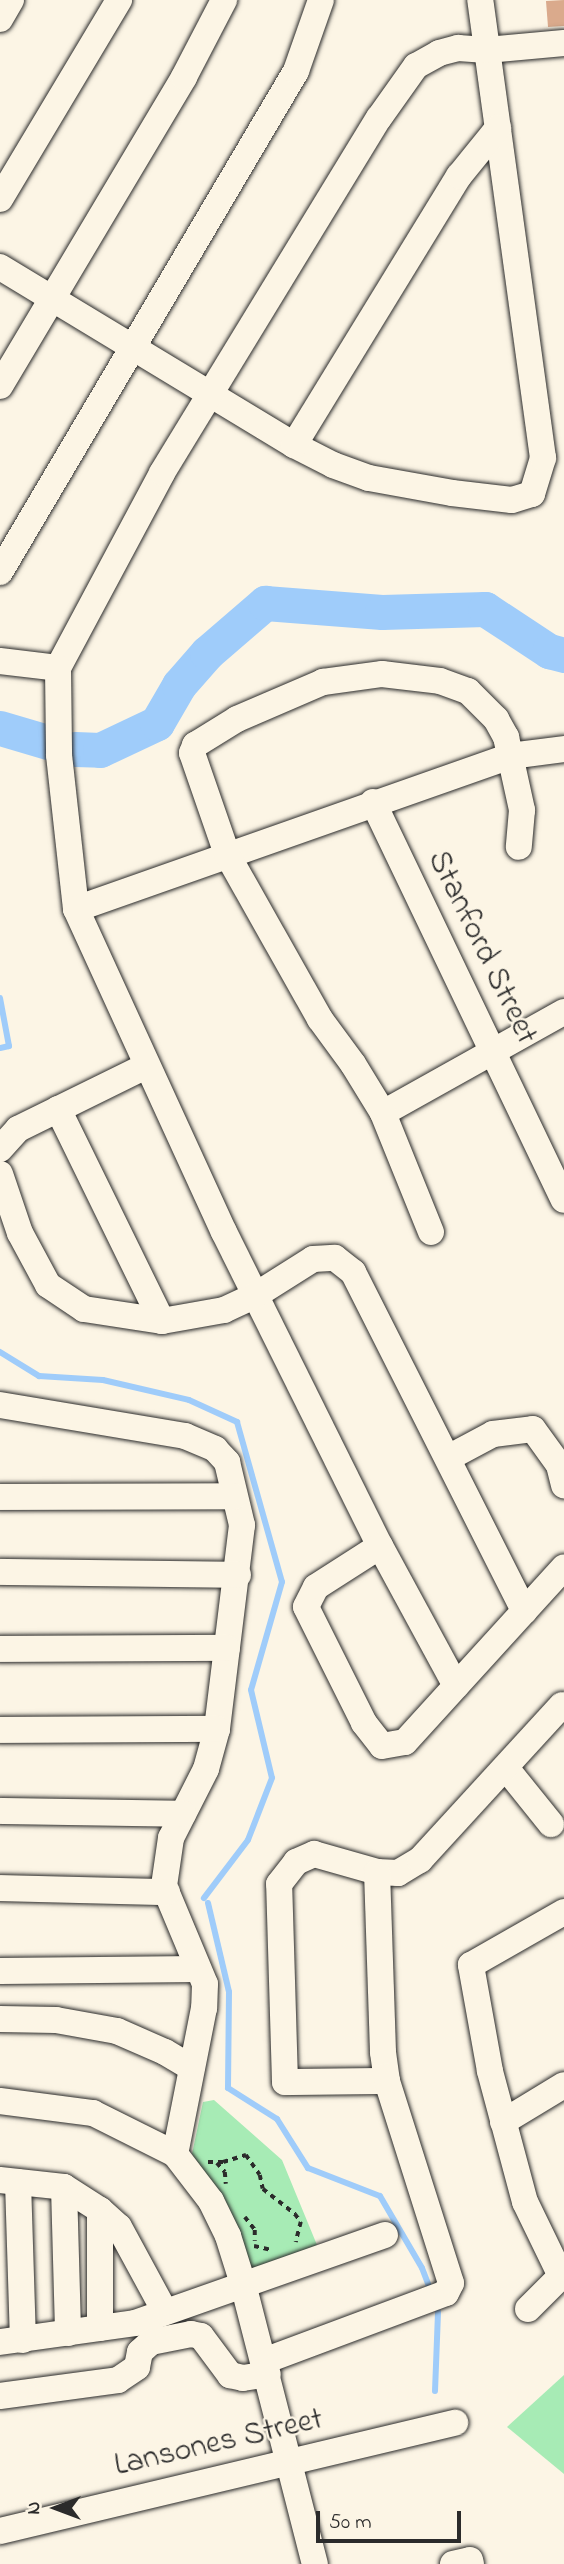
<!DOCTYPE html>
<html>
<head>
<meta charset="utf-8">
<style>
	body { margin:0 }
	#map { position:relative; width:564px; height:2564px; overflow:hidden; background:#fcf5e5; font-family:"Indie Flower",sans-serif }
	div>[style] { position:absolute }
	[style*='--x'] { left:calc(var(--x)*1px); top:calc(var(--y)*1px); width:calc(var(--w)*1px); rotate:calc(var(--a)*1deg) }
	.green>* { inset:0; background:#a7ebb5 }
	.stream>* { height:6px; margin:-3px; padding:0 3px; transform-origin:3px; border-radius:3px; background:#9fccfa }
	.river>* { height:35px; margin:-17.5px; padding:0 17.5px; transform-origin:17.5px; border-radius:17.5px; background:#9fccfa }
	.building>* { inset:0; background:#daaa8c }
	.path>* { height:3.5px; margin-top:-1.75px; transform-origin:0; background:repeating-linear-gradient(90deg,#2b2b2b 0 5px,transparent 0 10px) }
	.roads { filter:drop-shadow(0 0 2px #2b2b2b) drop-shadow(0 0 2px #2b2b2b) }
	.minor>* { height:26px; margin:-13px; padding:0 13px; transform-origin:13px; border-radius:13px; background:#fcf5e5 }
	span { translate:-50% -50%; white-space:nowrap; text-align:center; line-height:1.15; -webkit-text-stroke:5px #fcf5e5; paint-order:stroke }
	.street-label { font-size:32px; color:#2b2b2b }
	.north { position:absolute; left:21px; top:2473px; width:70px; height:70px; -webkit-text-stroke:5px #fcf5e5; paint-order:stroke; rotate:270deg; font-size:19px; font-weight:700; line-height:28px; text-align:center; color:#2b2b2b }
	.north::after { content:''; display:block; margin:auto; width:24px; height:32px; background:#2b2b2b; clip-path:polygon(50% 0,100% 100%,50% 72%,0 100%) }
	.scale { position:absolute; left:316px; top:2511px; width:145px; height:32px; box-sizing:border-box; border:4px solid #2b2b2b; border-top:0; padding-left:9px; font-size:21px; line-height:24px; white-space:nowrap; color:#2b2b2b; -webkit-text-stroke:5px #fcf5e5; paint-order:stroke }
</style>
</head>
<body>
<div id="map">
	<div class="green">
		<div style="clip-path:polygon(214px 2100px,282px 2160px,317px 2245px,253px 2271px,229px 2208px,192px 2154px,203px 2102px)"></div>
		<div style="clip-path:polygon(564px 2375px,564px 2474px,507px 2427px)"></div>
	</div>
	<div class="stream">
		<div style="--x:0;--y:998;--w:49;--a:79.4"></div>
		<div style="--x:9;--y:1046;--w:9;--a:167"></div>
		<div style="--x:0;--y:1352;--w:46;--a:31.6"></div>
		<div style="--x:39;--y:1376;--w:64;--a:3.6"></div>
		<div style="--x:103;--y:1380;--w:88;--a:13.1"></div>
		<div style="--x:189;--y:1400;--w:53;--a:24.6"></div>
		<div style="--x:237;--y:1422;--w:166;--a:74.3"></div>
		<div style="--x:282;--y:1582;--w:112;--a:106"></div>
		<div style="--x:251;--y:1690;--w:90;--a:76.6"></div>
		<div style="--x:272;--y:1778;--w:66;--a:111.2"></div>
		<div style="--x:248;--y:1840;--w:73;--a:127.2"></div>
		<div style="--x:208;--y:1903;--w:91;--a:76.7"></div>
		<div style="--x:229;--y:1992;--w:96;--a:90.6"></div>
		<div style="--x:228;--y:2088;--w:58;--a:32.3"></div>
		<div style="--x:277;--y:2119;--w:58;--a:57.7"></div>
		<div style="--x:308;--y:2168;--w:77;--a:21.3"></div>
		<div style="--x:380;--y:2196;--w:83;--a:59.7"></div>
		<div style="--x:422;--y:2268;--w:22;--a:69"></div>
		<div style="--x:435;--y:2391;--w:79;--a:-87.8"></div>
	</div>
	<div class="river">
		<div style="--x:0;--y:728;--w:53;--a:16.4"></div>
		<div style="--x:75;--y:749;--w:25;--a:2"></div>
		<div style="--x:100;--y:750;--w:63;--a:-25.3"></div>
		<div style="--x:157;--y:723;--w:44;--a:-59.9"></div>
		<div style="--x:179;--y:685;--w:43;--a:-48.8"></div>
		<div style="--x:207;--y:653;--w:77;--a:-40.8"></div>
		<div style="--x:265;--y:603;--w:117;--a:4.4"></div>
		<div style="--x:382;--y:612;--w:103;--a:-1.7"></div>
		<div style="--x:485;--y:609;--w:77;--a:33.3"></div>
		<div style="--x:549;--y:651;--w:16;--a:15"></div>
	</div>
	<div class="building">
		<div style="clip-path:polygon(564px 0,564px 26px,548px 27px,546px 1px)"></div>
	</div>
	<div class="path">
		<div style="--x:208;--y:2162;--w:15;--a:0"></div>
		<div style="--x:223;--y:2162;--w:24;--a:-17"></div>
		<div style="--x:246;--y:2155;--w:24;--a:55"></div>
		<div style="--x:260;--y:2175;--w:14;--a:78"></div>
		<div style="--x:263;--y:2189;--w:41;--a:38"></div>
		<div style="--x:295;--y:2214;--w:10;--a:53"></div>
		<div style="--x:301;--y:2222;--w:21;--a:104"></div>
		<div style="--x:217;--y:2163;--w:12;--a:48"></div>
		<div style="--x:225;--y:2172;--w:12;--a:85"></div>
		<div style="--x:245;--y:2217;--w:16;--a:52"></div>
		<div style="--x:255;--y:2230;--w:11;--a:90"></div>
		<div style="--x:254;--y:2246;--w:17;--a:13"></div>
	</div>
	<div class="roads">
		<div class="minor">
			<div style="--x:0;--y:19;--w:22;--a:-60"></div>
			<div style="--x:0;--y:199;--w:232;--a:-59.1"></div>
			<div style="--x:0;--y:267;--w:344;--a:31.2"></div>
			<div style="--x:294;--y:445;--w:44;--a:27.1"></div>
			<div style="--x:333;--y:465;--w:38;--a:20"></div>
			<div style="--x:369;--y:478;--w:84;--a:10.2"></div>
			<div style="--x:452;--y:493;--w:60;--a:6.7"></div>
			<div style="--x:512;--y:500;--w:21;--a:-17"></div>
			<div style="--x:532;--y:494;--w:38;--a:-73"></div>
			<div style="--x:543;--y:458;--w:462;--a:-97.8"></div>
			<div style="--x:0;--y:386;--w:360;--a:-59.2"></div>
			<div style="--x:184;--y:77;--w:87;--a:-62.5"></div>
			<div style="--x:294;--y:445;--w:316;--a:-58.5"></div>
			<div style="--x:459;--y:176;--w:62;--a:-50.9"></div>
			<div style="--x:0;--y:572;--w:582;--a:-59.42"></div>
			<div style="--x:296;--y:71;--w:75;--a:-70.6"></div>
			<div style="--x:0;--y:661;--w:58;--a:6.9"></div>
			<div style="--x:58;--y:668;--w:221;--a:-61.9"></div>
			<div style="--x:162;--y:473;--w:416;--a:-58.6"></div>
			<div style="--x:379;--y:118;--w:64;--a:-54.6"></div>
			<div style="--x:416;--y:66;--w:26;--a:-29"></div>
			<div style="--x:439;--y:53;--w:20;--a:-15"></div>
			<div style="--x:458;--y:48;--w:29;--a:4"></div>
			<div style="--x:487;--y:50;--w:77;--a:-5.2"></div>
			<div style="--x:58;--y:668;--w:87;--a:89.3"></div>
			<div style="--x:59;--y:755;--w:155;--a:83.7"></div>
			<div style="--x:76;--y:909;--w:355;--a:65.4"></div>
			<div style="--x:224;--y:1232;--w:351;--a:63.6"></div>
			<div style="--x:380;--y:1546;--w:159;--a:61.5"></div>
			<div style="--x:373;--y:802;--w:441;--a:64.4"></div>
			<div style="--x:76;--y:909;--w:460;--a:-19.4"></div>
			<div style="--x:510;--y:756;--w:54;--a:-7.4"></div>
			<div style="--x:58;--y:1109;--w:236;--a:63.9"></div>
			<div style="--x:383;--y:1113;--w:207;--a:-29.2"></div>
			<div style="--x:0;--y:1149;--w:27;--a:-48"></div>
			<div style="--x:18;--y:1129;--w:143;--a:-26.2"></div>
			<div style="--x:0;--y:1174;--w:62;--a:71.3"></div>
			<div style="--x:20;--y:1233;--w:59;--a:61.7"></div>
			<div style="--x:48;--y:1285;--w:43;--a:33.7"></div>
			<div style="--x:84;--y:1309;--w:79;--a:8.7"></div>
			<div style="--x:162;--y:1321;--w:63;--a:-10.1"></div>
			<div style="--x:224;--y:1310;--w:35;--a:-25"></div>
			<div style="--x:256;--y:1295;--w:67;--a:-32.3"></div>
			<div style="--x:313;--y:1259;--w:22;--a:-3"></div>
			<div style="--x:335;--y:1258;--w:23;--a:38"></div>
			<div style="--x:353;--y:1272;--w:380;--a:63.2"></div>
			<div style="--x:431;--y:1232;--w:128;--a:-112"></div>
			<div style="--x:383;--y:1113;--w:57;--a:-121.5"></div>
			<div style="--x:353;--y:1064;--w:56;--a:-126.3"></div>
			<div style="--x:320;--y:1019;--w:189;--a:-119.4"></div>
			<div style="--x:227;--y:854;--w:107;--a:-109.1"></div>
			<div style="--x:192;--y:753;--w:9;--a:-69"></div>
			<div style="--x:195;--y:745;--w:49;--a:-31.8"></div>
			<div style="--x:237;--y:719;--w:94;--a:-23.3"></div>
			<div style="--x:323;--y:682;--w:60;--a:-7.7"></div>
			<div style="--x:382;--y:674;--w:58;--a:6.9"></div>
			<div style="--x:440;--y:681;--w:30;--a:20"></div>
			<div style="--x:468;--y:691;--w:40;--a:45"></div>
			<div style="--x:496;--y:719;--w:21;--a:61"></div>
			<div style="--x:506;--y:737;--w:75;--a:77.6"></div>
			<div style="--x:522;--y:810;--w:37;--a:95"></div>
			<div style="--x:0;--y:1405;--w:188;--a:9.5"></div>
			<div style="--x:185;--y:1436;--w:33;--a:23"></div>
			<div style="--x:215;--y:1449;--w:18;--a:47"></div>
			<div style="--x:227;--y:1462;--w:65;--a:76.6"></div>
			<div style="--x:242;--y:1525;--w:206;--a:97"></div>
			<div style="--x:217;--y:1729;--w:41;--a:105.4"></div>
			<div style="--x:206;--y:1769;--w:77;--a:116.9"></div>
			<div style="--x:171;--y:1838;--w:49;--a:98.3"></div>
			<div style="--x:164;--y:1886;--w:106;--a:67.3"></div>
			<div style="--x:205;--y:1984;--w:24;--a:92"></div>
			<div style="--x:204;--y:2008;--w:149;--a:101.2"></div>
			<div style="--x:448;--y:1458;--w:51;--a:-28.1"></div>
			<div style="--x:493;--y:1434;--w:40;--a:-7.1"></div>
			<div style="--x:533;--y:1429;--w:44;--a:54.2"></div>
			<div style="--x:559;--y:1465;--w:21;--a:76"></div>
			<div style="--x:0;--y:1497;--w:234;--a:-0.2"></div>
			<div style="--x:380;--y:1546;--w:76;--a:147.4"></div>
			<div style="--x:316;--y:1587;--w:22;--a:117"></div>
			<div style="--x:306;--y:1607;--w:130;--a:63.4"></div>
			<div style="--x:364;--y:1723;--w:29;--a:52"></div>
			<div style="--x:382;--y:1746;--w:23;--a:-10"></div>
			<div style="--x:405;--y:1742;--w:236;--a:-47.7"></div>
			<div style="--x:0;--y:1572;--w:238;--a:0.7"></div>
			<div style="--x:0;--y:1649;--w:227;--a:-0.3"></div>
			<div style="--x:0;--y:1730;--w:217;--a:-0.3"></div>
			<div style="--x:506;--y:1768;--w:72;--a:51.2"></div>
			<div style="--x:0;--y:1811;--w:183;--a:0.9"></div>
			<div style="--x:0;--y:1888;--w:167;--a:1.4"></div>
			<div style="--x:0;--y:1971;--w:198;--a:-0.6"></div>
			<div style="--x:0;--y:2019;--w:56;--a:1"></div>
			<div style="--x:56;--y:2020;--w:62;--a:10.2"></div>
			<div style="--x:117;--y:2031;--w:52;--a:23.6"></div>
			<div style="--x:165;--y:2052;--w:31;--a:31"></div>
			<div style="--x:387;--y:2081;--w:102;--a:179.4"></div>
			<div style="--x:285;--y:2082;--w:198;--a:-91.7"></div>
			<div style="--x:279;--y:1884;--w:28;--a:-52"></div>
			<div style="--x:296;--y:1862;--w:20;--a:-24"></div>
			<div style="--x:314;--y:1854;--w:66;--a:15.9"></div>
			<div style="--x:377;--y:1872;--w:21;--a:3"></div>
			<div style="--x:398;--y:1873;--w:26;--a:-31"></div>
			<div style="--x:420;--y:1860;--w:210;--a:-47.5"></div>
			<div style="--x:0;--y:2101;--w:94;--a:7.4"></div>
			<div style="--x:93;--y:2113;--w:92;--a:26.6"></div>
			<div style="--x:175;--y:2154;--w:59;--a:52.5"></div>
			<div style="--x:211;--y:2201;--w:39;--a:64"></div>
			<div style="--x:228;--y:2236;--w:50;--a:72.6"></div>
			<div style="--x:243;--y:2284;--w:289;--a:75.6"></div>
			<div style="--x:503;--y:2122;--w:71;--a:-31.2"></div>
			<div style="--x:0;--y:2180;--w:64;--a:6.2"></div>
			<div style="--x:64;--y:2187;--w:43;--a:32.6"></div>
			<div style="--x:100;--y:2210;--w:25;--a:42"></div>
			<div style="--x:119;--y:2227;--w:94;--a:61.5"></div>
			<div style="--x:18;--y:2182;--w:158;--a:88.2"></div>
			<div style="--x:64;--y:2187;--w:146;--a:88.4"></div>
			<div style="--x:100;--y:2210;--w:118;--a:90"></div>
			<div style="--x:561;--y:2276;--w:82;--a:-115.9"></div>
			<div style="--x:525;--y:2202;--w:136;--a:-105"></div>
			<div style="--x:490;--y:2071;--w:108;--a:-100.2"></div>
			<div style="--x:471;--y:1965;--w:107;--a:-29.7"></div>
			<div style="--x:528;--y:2309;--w:51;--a:-45"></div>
			<div style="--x:0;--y:2342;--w:136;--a:-8"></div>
			<div style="--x:135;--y:2323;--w:265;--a:-19.4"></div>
			<div style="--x:264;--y:2361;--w:194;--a:-20.5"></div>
			<div style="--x:446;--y:2293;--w:11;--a:-63"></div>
			<div style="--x:451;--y:2283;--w:212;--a:-107.6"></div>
			<div style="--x:387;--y:2081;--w:29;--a:-98"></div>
			<div style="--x:383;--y:2052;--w:180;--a:-91.9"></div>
			<div style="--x:0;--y:2396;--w:119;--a:-7.7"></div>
			<div style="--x:118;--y:2380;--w:23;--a:-34"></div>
			<div style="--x:137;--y:2367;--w:15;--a:-79"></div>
			<div style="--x:140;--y:2352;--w:15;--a:-42"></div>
			<div style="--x:151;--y:2342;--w:41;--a:-11.3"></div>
			<div style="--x:191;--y:2334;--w:10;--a:11"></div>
			<div style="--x:201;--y:2336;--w:49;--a:53.4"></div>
			<div style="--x:230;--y:2375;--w:13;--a:13"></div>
			<div style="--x:243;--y:2378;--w:25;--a:-9"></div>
			<div style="--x:0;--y:2531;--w:468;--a:-13.4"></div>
			<div style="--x:453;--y:2564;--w:17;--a:-13"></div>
			<div style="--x:470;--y:2560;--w:4;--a:76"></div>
		</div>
	</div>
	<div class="street-label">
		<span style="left:481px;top:948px;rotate:64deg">Stanford Street</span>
		<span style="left:219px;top:2444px;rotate:-13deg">Lansones Street</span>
	</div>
	<div class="north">N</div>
	<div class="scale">50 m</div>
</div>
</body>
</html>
